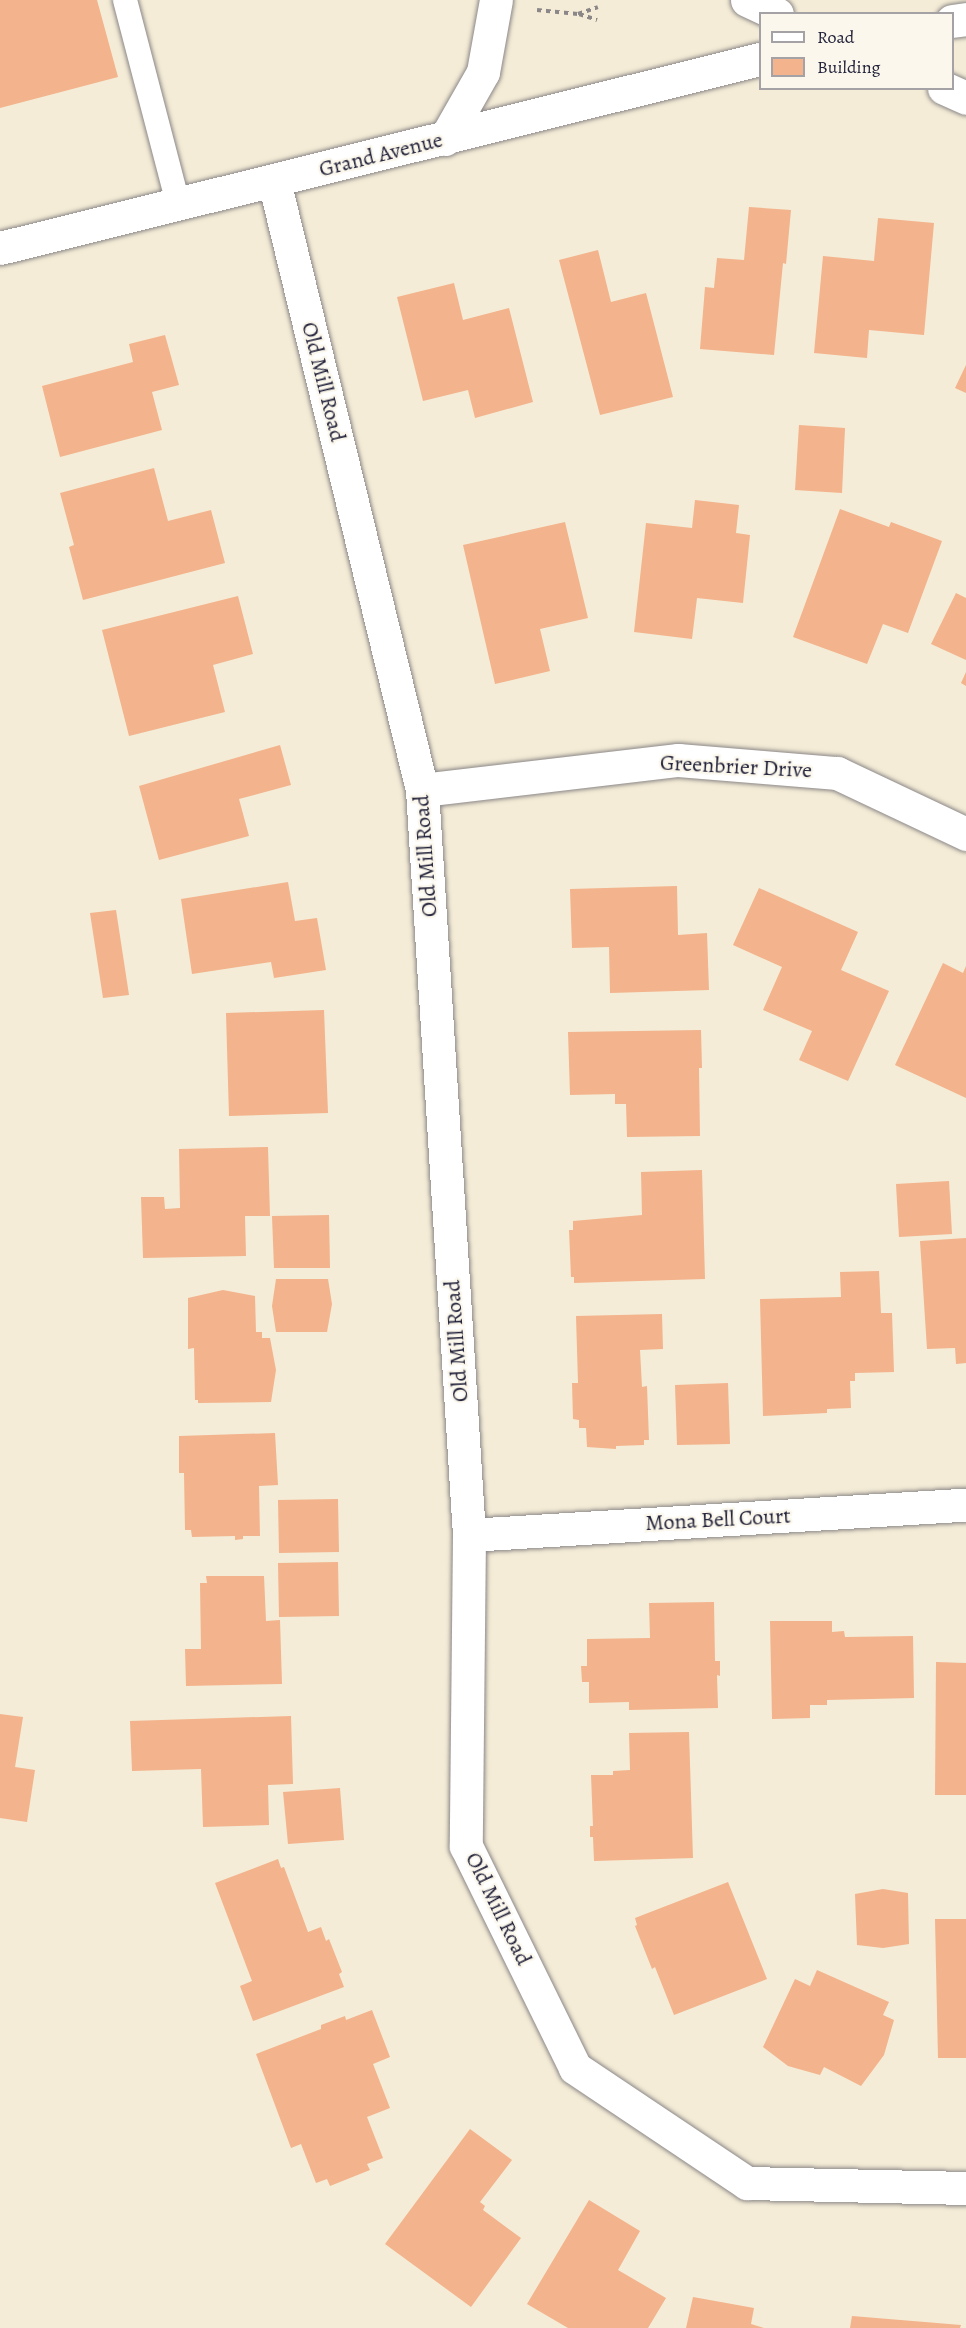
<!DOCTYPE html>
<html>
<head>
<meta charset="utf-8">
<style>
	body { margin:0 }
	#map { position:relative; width:966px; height:2328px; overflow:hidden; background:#f4ecd6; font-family:Alegreya,serif }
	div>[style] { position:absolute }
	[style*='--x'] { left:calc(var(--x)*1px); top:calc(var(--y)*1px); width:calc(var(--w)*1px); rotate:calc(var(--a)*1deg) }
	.building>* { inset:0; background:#f3b38c }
	.path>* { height:4px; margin-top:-2px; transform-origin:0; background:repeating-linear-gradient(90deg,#8b8788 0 4.5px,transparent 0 9px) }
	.roads { filter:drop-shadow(0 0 2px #8b8788) drop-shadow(0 0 2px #8b8788) }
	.lane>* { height:24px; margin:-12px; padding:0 12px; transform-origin:12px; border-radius:12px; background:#fff }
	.street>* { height:33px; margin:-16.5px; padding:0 16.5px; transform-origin:16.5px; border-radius:16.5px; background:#fff }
	.secondary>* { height:33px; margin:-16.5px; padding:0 16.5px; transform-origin:16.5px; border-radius:16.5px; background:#fff }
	span { translate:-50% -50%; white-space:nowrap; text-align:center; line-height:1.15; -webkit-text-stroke:4.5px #fbf7ec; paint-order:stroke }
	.street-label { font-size:22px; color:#22223b }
	.legend { position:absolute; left:759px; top:12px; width:195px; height:78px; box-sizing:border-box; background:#fbf7ec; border:2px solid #a4a2a5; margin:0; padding:8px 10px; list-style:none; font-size:18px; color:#22223b }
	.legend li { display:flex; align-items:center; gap:12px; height:30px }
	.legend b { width:30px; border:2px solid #a4a2a5 }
</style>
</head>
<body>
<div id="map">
	<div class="building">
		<div style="clip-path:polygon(0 0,97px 0,118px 77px,0 108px)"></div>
		<div style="clip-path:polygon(749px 207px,791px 210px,786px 264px,783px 263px,774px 355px,700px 349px,705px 287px,714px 288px,717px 258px,744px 260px)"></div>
		<div style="clip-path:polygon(878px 218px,934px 223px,924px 335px,869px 330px,867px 358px,814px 353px,823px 256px,874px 261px)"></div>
		<div style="clip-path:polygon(598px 250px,611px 302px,646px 293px,673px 397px,600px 415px,559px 260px)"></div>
		<div style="clip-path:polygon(454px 283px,463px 320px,509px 308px,533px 402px,475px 418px,468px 390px,423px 401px,397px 297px)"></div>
		<div style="clip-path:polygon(165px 335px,179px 385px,152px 392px,162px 430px,60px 457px,42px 386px,133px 362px,129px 344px)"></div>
		<div style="clip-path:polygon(966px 365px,966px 393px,955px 388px)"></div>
		<div style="clip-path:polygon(799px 425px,845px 428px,842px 493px,795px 490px)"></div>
		<div style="clip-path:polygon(154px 468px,168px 521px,211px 510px,225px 563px,83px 600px,69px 547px,74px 545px,60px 493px)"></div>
		<div style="clip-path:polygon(695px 500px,739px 505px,736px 533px,750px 535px,743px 603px,697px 598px,692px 639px,634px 632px,646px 523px,692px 528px)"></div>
		<div style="clip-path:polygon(840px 509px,889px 527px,891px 522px,942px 541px,908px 633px,883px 624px,867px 664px,793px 637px)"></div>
		<div style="clip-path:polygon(565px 522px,588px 618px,540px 629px,550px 671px,495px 684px,463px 545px)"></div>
		<div style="clip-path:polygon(956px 593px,966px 598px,966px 660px,931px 644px)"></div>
		<div style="clip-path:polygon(238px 596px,253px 654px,213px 665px,225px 712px,129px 736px,102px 630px)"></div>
		<div style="clip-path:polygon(966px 672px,966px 686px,961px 683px)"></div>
		<div style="clip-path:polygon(280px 745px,291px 785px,239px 799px,249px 836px,159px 860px,139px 786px)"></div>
		<div style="clip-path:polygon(288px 882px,295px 921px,317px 918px,326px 970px,274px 978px,271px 962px,192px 974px,181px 899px)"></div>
		<div style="clip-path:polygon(677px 886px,678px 935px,707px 933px,709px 990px,610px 993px,609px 947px,572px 948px,570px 889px)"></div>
		<div style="clip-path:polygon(759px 888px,858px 932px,841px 970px,889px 991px,848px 1081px,799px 1060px,812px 1031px,763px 1010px,782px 967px,733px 945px)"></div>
		<div style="clip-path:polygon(116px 910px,129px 995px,103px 998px,90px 913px)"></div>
		<div style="clip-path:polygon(943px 963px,963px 973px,966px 966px,966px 1098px,895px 1065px)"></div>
		<div style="clip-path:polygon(324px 1010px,328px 1113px,229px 1116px,226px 1013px)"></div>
		<div style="clip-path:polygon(701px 1030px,702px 1068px,699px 1068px,700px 1136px,627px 1137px,626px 1104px,615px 1104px,615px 1094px,570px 1095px,568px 1032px)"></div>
		<div style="clip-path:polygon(268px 1147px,270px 1216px,245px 1216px,246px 1256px,143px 1258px,141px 1197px,164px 1197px,165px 1209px,180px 1208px,179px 1149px)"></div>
		<div style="clip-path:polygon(702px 1170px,705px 1279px,574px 1283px,574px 1277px,571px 1277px,569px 1230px,573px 1230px,573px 1221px,642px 1215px,641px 1172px)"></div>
		<div style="clip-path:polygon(949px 1181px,952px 1234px,899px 1237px,896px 1184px)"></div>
		<div style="clip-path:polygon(329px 1215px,330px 1268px,274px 1268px,272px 1216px)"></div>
		<div style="clip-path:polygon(966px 1238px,966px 1363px,956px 1364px,955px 1348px,927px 1349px,920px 1241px)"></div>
		<div style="clip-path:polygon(879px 1271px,881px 1313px,892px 1313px,894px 1372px,855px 1373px,855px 1381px,850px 1381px,851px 1408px,827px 1409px,827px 1413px,763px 1416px,760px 1299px,841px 1297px,840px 1272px)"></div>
		<div style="clip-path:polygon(276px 1279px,328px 1279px,332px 1304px,327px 1332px,276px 1332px,272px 1306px)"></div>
		<div style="clip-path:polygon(223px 1290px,255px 1296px,256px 1332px,262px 1332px,262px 1338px,270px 1338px,276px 1370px,271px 1402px,198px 1403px,198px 1400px,195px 1400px,194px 1348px,188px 1349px,188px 1298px)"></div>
		<div style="clip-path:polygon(662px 1314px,663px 1349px,640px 1350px,642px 1387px,647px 1386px,649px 1440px,644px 1440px,644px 1445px,616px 1446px,616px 1449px,587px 1447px,586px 1428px,579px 1428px,579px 1420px,573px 1419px,572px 1383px,578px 1383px,576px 1316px)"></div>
		<div style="clip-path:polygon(728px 1383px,730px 1444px,677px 1445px,675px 1385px)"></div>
		<div style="clip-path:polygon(275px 1433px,278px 1485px,259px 1486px,260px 1536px,243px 1536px,243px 1539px,235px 1540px,235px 1536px,192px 1537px,191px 1530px,185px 1530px,184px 1473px,179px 1473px,179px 1436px)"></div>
		<div style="clip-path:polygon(338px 1499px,339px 1552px,279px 1553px,278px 1500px)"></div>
		<div style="clip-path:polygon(338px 1562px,339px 1616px,279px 1617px,278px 1563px)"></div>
		<div style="clip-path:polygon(206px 1576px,264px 1576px,266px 1621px,280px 1620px,282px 1684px,186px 1686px,185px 1649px,201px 1649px,200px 1583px,207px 1583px)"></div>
		<div style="clip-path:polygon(714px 1602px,715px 1661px,720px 1661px,720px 1676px,717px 1675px,718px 1708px,629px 1710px,629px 1702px,589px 1703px,589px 1682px,582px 1682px,581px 1666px,587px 1666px,587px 1639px,650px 1638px,649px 1603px)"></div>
		<div style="clip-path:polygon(770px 1621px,832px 1621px,832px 1632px,844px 1631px,845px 1637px,913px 1636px,914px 1698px,827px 1700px,827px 1705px,810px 1705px,810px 1718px,772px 1719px)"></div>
		<div style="clip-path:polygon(936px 1662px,966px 1663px,966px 1795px,935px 1795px)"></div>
		<div style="clip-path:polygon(0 1714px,23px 1717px,15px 1767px,35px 1770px,27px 1822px,0 1818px)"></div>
		<div style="clip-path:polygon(291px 1716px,293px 1784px,268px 1785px,269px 1825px,203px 1827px,201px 1769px,132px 1771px,130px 1721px)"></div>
		<div style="clip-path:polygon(689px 1732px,693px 1858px,594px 1861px,593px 1837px,590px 1837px,590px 1826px,593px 1826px,591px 1775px,613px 1775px,613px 1771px,630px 1770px,629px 1733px)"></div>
		<div style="clip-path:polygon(340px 1788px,344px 1840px,288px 1844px,283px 1792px)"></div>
		<div style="clip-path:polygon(278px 1859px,281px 1868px,284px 1867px,308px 1932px,321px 1927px,326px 1941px,329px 1939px,342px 1972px,339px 1974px,344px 1987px,253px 2021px,240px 1986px,252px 1981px,215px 1883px)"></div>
		<div style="clip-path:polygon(728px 1882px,767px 1979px,674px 2015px,655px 1967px,652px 1969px,635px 1926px,637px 1925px,635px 1918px)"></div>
		<div style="clip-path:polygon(883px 1889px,908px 1893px,909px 1944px,883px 1948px,857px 1945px,855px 1894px)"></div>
		<div style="clip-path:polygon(935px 1919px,966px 1919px,966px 2058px,938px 2058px)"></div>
		<div style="clip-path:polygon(817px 1970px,889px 2002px,883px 2015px,894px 2020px,884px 2055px,861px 2086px,824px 2067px,820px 2075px,788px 2066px,763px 2047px,795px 1979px,810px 1986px)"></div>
		<div style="clip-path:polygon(372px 2010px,390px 2057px,373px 2064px,390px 2108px,367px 2117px,383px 2158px,367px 2164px,370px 2170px,330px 2186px,327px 2179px,316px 2183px,301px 2144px,291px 2148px,256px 2054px,321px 2029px,321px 2025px,345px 2016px,346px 2020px)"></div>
		<div style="clip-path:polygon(470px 2129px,512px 2160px,480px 2202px,485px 2206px,483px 2210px,521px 2238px,471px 2307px,385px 2244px)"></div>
		<div style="clip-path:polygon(589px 2200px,640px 2231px,618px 2270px,666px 2298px,648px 2328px,568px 2328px,527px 2304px)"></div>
		<div style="clip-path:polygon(693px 2297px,754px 2308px,751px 2324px,764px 2328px,686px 2328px)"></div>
		<div style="clip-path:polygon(852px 2316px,961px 2325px,960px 2328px,850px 2328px)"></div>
	</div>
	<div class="path">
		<div style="--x:537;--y:10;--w:41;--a:5.6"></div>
		<div style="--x:578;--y:14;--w:21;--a:-19"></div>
		<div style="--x:579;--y:14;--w:19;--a:18"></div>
	</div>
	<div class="roads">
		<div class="lane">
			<div style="--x:125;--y:0;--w:211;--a:75.4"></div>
		</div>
		<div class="street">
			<div style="--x:274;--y:181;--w:627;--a:76.34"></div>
			<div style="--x:422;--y:790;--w:746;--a:86.39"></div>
			<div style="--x:469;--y:1535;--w:311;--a:90.6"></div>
			<div style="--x:466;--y:1846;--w:247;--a:63.8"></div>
			<div style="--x:575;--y:2068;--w:207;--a:33.8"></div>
			<div style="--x:747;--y:2183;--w:219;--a:1.3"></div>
			<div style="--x:422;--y:790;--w:258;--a:-6.7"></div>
			<div style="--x:678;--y:760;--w:160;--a:4.7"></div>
			<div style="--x:837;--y:773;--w:143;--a:25.3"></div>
			<div style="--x:469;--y:1535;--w:498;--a:-3.5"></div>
		</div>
		<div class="secondary">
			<div style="--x:747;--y:0;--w:33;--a:25"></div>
			<div style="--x:952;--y:21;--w:14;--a:-8"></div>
			<div style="--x:944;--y:88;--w:24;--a:24"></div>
			<div style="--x:445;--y:139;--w:77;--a:-60.4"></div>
			<div style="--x:483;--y:72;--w:73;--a:-79.8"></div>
			<div style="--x:0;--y:248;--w:783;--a:-13.97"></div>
		</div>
	</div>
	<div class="street-label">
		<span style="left:381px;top:155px;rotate:-14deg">Grand Avenue</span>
		<span style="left:323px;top:382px;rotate:76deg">Old Mill Road</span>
		<span style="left:736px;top:767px;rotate:3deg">Greenbrier Drive</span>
		<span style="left:426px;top:856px;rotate:-94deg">Old Mill Road</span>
		<span style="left:457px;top:1341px;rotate:-94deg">Old Mill Road</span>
		<span style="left:718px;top:1520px;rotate:-3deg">Mona Bell Court</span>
		<span style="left:498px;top:1909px;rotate:64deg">Old Mill Road</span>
	</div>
	<ul class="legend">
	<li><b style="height:8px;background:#fff"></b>Road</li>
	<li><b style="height:16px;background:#f3b38c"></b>Building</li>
	</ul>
</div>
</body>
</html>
